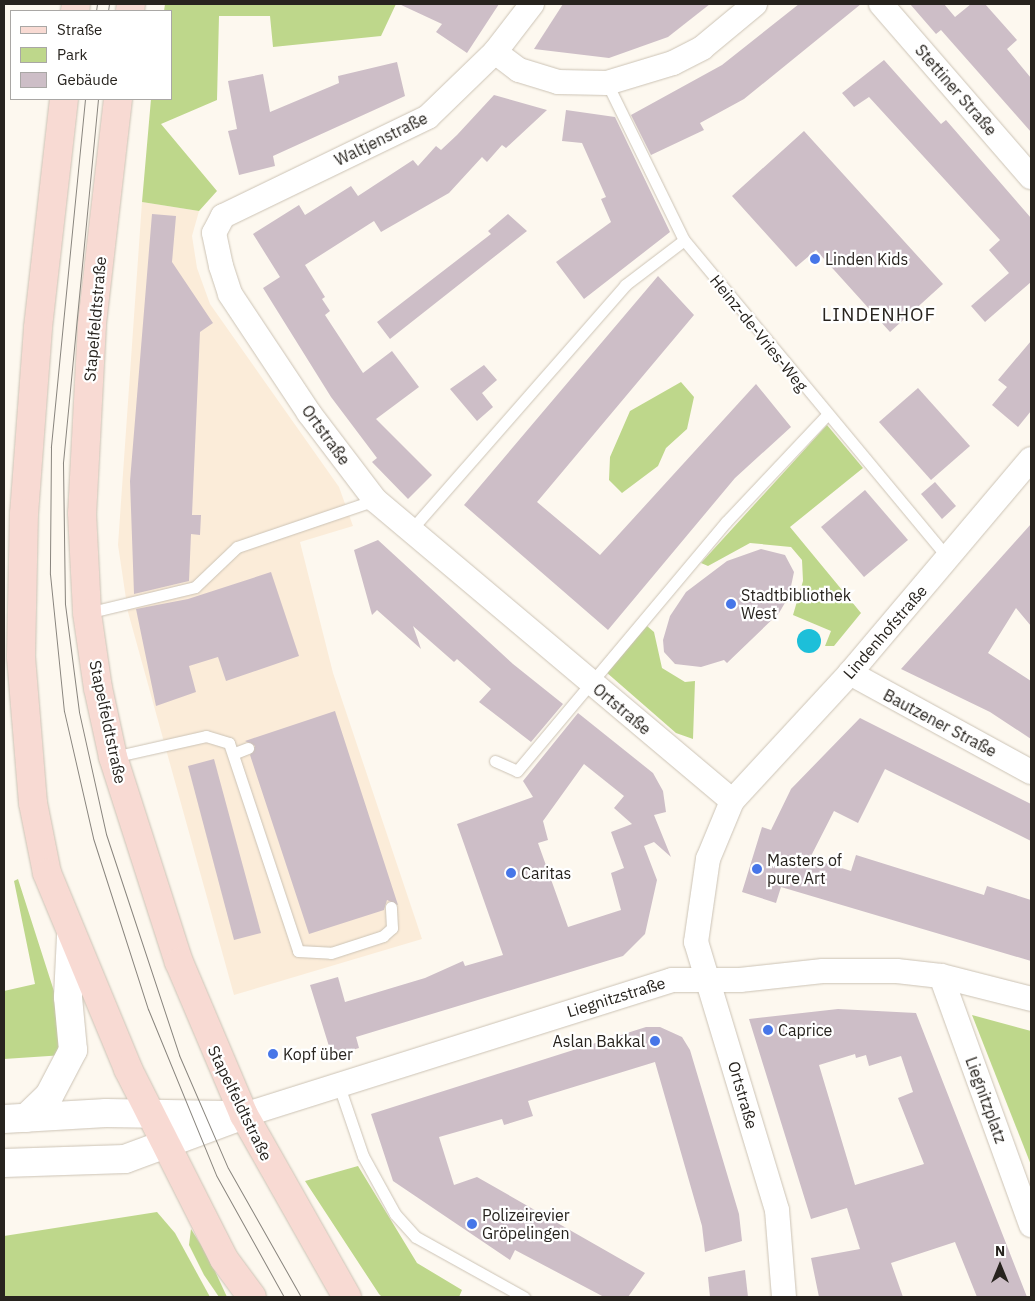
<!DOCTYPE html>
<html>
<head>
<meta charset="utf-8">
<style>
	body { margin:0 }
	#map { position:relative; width:1035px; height:1301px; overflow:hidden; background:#fdf8ef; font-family:"IBM Plex Sans",sans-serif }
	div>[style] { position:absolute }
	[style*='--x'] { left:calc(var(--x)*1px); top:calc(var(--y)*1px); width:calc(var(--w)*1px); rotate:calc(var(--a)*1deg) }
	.commercial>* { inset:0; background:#fbecd9 }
	.green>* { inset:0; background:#bed78b }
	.water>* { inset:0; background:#1dbfd9 }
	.round { border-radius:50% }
	.building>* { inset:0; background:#cdbec7 }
	.roads { filter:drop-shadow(0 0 1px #ccc3b5) drop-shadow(0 0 1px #ccc3b5) }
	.service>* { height:11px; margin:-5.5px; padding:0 5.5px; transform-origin:5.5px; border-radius:5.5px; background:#fff }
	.minor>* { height:24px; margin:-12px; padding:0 12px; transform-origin:12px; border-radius:12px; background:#fff }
	.tertiary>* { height:28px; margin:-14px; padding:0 14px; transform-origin:14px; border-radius:14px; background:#fff }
	.primary>* { height:28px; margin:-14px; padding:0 14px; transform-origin:14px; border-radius:14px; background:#f8dad3 }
	.tram>* { height:1px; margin:-0.5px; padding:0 0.5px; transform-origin:0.5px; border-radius:0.5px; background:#89857e }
	.dots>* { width:14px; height:14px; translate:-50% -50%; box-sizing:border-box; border:2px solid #fff; border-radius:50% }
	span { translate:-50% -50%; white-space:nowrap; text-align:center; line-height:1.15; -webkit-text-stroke:4.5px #fff; paint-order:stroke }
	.street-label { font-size:16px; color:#27231e }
	.poi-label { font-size:16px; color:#27231e }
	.left { translate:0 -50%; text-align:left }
	.right { translate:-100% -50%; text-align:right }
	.quarter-label { font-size:19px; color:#27231e; letter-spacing:1px }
	.frame { position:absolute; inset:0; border:5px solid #27231e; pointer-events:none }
	.legend { position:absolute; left:10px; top:10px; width:162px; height:90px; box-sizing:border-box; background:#fff; border:1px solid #a9a7a5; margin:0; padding:6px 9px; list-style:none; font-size:15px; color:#27231e }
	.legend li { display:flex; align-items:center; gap:10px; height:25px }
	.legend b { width:25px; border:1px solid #a9a7a5 }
	.north { position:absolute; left:975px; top:1241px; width:50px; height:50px; -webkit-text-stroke:4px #fff; paint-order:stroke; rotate:0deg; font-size:14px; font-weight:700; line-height:20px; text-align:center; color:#27231e }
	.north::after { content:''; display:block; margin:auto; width:18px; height:22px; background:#27231e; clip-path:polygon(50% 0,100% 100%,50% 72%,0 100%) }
</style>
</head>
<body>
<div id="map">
	<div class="commercial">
		<div style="clip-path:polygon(142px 202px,199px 211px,192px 236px,197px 268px,210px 304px,339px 487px,353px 526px,300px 542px,333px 673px,422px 939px,234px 995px,128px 612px,118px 545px)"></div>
	</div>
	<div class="green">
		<div style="clip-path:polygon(165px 4px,396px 4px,381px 36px,273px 47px,270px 16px,219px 16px,217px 100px,161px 124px,217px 191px,199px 211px,142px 202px,151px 99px,171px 99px,171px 11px,164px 11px)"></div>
		<div style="clip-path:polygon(681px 382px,694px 397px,687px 429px,666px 448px,658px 466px,622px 493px,609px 480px,610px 457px,630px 411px)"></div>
		<div style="clip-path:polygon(827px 425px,863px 468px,790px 527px,861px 613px,834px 646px,825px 646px,831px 631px,793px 615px,803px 581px,802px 560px,791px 547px,750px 543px,708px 566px,701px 563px)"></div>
		<div style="clip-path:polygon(647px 626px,654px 632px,662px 668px,685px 682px,695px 681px,693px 739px,676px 733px,606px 672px)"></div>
		<div style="clip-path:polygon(18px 879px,61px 1013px,64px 1055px,4px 1059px,4px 991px,35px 984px,14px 881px)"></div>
		<div style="clip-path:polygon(972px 1015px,1031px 1031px,1031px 1165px)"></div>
		<div style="clip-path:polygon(358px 1166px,417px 1263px,462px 1290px,459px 1297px,382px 1297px,379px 1294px,305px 1181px)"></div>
		<div style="clip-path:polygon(157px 1212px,175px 1233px,210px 1297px,4px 1297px,4px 1236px)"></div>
		<div style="clip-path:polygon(191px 1229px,208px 1256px,227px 1297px,219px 1297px,204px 1275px,189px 1245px)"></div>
	</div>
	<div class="water">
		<div class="round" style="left:797px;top:629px;width:24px;height:24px"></div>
	</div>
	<div class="building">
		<div style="clip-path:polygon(399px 4px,499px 4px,467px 53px,436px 32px,442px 24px)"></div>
		<div style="clip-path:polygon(563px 4px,710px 4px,668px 37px,609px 58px,534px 49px)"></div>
		<div style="clip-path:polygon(799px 4px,861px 4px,744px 99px,700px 123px,704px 130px,651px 155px,631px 115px,722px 65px)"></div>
		<div style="clip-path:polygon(910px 4px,944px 4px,955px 17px,971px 4px,985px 4px,1017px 40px,1007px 49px,1031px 78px,1031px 132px,941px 30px,936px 34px)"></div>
		<div style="clip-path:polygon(884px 60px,941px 124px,946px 120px,1031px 218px,1031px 282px,985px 322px,971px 306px,1009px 273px,989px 250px,1000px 240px,869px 97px,854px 107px,842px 93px)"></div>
		<div style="clip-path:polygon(397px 62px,405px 96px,273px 156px,275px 166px,239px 175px,228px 131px,237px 129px,228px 81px,263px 74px,270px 112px,339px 83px,338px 76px)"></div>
		<div style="clip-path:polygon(494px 95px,547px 110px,506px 148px,502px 145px,487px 162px,482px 157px,449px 193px,381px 232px,374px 221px,305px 265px,325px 297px,322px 299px,330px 311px,325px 315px,363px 373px,392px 351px,419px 387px,376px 419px,432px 475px,408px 499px,372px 462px,377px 458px,331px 397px,263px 288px,280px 277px,253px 234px,299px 205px,305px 215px,351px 186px,358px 196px,413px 160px,418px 166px,436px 146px,441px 150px,457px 135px)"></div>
		<div style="clip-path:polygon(566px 110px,615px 117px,670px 232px,584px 299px,556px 262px,611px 222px,601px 199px,606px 197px,582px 143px,562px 141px)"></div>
		<div style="clip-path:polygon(804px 131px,943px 284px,890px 332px,816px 250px,796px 267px,732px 196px)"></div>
		<div style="clip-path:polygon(152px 214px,176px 216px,172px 262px,213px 323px,200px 332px,192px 515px,201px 515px,200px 535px,191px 534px,189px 581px,134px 594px,130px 481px)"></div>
		<div style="clip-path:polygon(508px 214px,527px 231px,390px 339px,377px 322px,491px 234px,488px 231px)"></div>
		<div style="clip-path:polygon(658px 276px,694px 315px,537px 502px,600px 555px,756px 384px,791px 427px,735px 478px,608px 630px,464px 505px)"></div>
		<div style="clip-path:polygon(1031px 341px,1031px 411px,1018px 427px,992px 405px,1007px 387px,998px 380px)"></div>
		<div style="clip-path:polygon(484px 365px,497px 380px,482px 393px,493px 407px,477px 421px,450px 389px)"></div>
		<div style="clip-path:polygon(918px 388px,970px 446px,931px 480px,879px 422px)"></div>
		<div style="clip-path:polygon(935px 482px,956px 506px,942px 519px,921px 494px)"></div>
		<div style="clip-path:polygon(865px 490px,908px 540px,864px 577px,821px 527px)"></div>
		<div style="clip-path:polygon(1031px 524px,1031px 626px,1016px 608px,988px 653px,1031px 681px,1031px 739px,990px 712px,901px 669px)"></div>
		<div style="clip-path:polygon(378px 540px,513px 664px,563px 704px,531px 742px,479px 702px,491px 689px,457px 659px,454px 662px,413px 626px,421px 649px,377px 610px,372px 615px,354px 550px)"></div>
		<div style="clip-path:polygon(761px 549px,785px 555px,794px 572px,789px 596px,779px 613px,727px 663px,724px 660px,701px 667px,675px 664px,664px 652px,663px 640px,670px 616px,686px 592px,727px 561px)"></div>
		<div style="clip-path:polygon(271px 572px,299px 656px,226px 681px,218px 657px,189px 666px,196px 692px,156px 706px,136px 609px,188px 599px)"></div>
		<div style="clip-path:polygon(335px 711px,398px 905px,387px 900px,384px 910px,309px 934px,250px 755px,255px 746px,245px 741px)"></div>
		<div style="clip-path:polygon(evenodd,578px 713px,653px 773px,663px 791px,666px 812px,654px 815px,671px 857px,654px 842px,644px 846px,657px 880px,645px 934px,623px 956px,356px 1037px,359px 1048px,332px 1056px,310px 985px,338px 977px,345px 1002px,425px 978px,463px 961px,465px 966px,503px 955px,457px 824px,533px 797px,523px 781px,578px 713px,584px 764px,624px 796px,614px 808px,632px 824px,611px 832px,624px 868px,611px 873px,621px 910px,568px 927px,538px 843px,548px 840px,543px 821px,584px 764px)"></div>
		<div style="clip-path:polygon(860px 718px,1031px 804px,1031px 841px,885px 769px,858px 823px,834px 811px,810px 858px,851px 871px,856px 855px,984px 895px,987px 886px,1031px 900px,1031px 961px,781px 887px,776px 903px,742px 892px,762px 827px,771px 830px,791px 789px)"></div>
		<div style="clip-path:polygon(214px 759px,261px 933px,234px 940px,188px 766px)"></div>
		<div style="clip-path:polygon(evenodd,838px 1009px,916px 1013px,1027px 1297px,977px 1297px,955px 1242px,891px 1263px,903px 1297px,819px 1297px,811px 1258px,860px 1249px,847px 1208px,811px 1219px,749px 1019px,838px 1009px,855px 1054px,856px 1058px,866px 1055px,869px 1066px,901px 1056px,913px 1092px,898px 1098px,924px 1164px,855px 1185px,819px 1065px,855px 1054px)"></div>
		<div style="clip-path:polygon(646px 1027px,660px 1027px,682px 1037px,690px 1050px,739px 1214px,742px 1241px,705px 1252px,702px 1226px,655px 1062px,528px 1101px,533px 1116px,504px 1125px,502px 1119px,439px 1137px,454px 1185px,477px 1177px,645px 1273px,628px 1297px,604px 1297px,515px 1250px,510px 1260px,393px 1181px,371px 1114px)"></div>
		<div style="clip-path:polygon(745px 1270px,748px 1297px,710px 1297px,708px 1277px)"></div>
	</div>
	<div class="roads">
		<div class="service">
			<div style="--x:607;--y:83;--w:175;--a:63.9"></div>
			<div style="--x:684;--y:240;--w:413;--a:50.3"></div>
			<div style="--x:410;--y:531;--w:327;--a:-48.8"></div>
			<div style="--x:625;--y:285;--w:74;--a:-37.3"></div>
			<div style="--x:87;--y:613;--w:111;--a:-13.5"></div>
			<div style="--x:195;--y:587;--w:58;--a:-43.6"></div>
			<div style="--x:237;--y:547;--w:146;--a:-18.8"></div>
			<div style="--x:235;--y:753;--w:14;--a:-21"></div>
			<div style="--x:113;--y:757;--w:95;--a:-12.7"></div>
			<div style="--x:206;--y:736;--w:24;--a:17"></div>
			<div style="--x:229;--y:743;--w:219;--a:71.6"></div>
			<div style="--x:298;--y:951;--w:33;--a:3"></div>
			<div style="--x:331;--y:953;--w:55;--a:-18.1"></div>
			<div style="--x:383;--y:936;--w:12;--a:-42"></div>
			<div style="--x:392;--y:928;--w:21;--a:-93"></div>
			<div style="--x:495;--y:761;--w:24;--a:24"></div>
			<div style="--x:517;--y:771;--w:325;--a:-50"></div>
			<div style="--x:726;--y:522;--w:147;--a:-46.7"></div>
			<div style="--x:338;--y:1083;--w:77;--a:71.1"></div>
			<div style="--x:363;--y:1156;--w:66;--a:61.1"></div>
			<div style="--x:395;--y:1214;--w:31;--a:48"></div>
			<div style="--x:416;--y:1237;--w:124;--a:29.1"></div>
		</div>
		<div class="minor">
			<div style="--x:532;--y:4;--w:61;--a:127.6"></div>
			<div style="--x:495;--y:52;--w:93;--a:135.9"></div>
			<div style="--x:428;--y:117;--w:228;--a:154.2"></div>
			<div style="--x:223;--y:216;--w:19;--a:118"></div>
			<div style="--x:214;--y:233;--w:34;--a:78"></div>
			<div style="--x:221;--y:266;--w:29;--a:72"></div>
			<div style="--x:230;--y:294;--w:143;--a:56.4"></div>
			<div style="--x:309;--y:413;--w:109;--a:52.8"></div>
			<div style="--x:375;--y:500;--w:467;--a:40.1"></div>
			<div style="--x:881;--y:4;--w:229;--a:49.1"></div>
			<div style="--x:495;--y:52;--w:30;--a:37"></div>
			<div style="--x:519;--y:70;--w:41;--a:17.1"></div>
			<div style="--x:558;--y:82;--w:49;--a:1.2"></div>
			<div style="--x:607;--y:83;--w:69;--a:-16.9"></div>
			<div style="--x:673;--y:63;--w:33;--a:-27"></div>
			<div style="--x:702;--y:48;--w:69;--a:-39.7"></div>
			<div style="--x:850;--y:673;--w:206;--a:28.7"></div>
			<div style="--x:941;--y:976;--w:265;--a:70.1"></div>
			<div style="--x:244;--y:1115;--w:449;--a:-17.5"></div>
			<div style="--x:672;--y:980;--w:68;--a:0"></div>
			<div style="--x:740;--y:980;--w:83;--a:-6.2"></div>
			<div style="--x:823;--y:971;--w:74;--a:0"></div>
			<div style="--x:897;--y:971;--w:44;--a:6.5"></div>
			<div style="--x:941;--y:976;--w:93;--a:14.3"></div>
			<div style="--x:784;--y:1297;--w:87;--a:-94.6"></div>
			<div style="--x:777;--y:1210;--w:280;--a:-106.8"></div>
			<div style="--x:696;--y:942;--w:84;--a:-81.8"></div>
			<div style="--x:708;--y:859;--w:63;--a:-67.5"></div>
			<div style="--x:732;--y:801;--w:174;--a:-47.3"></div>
			<div style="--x:850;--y:673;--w:280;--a:-49.8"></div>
		</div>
		<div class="tertiary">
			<div style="--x:26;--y:1118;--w:32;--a:-44"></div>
			<div style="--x:49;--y:1096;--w:52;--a:-62.4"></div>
			<div style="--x:73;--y:1050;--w:53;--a:-95.4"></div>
			<div style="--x:68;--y:997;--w:61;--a:-87.2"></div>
			<div style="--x:4;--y:1119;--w:102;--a:-3.4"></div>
			<div style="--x:106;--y:1113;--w:121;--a:0.9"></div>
			<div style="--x:4;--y:1163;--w:121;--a:-1.9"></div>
			<div style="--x:125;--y:1159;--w:127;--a:-20.3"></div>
		</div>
		<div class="primary">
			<div style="--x:75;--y:11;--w:7;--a:-82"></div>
			<div style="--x:130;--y:11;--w:7;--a:-82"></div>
			<div style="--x:64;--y:99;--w:230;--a:96.5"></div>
			<div style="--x:38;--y:328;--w:186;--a:94.3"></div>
			<div style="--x:24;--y:513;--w:144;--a:91.2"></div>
			<div style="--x:21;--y:657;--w:146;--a:85.3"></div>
			<div style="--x:33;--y:803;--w:71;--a:78.7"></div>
			<div style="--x:47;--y:873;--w:212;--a:67.5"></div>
			<div style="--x:128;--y:1069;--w:213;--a:63.2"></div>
			<div style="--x:224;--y:1259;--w:47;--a:53.6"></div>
			<div style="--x:118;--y:99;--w:227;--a:96.6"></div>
			<div style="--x:92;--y:325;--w:188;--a:93"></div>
			<div style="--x:82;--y:513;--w:100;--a:87.1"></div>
			<div style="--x:87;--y:613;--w:76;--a:81.7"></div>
			<div style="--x:98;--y:688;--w:71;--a:77.7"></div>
			<div style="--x:113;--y:757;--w:215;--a:72.2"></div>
			<div style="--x:179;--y:962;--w:166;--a:67"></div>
			<div style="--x:244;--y:1115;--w:209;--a:60.5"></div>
		</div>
	</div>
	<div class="tram">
		<div style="--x:96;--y:11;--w:7;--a:-82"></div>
		<div style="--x:108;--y:11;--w:7;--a:-82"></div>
		<div style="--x:85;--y:99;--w:350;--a:95.6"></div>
		<div style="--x:51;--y:447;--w:127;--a:90.5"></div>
		<div style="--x:50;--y:574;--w:138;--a:84.2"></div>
		<div style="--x:64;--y:711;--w:130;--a:77.1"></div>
		<div style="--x:93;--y:838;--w:180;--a:72.2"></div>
		<div style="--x:148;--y:1009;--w:179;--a:67.7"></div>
		<div style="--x:216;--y:1175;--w:140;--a:60.9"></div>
		<div style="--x:98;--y:99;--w:366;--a:95.5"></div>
		<div style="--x:63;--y:463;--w:141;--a:89.2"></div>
		<div style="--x:65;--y:604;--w:109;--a:82.6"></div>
		<div style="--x:79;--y:712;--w:125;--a:77.5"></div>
		<div style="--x:106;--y:834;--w:233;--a:71.7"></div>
		<div style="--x:179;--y:1055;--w:123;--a:66.6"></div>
		<div style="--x:228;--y:1168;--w:148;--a:60.5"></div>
	</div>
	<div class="dots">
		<div style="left:815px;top:259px;background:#4776e8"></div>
		<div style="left:731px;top:604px;background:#4776e8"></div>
		<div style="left:757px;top:869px;background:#4776e8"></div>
		<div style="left:511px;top:873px;background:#4776e8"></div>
		<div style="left:768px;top:1030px;background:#4776e8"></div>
		<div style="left:655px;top:1041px;background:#4776e8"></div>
		<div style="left:273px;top:1054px;background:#4776e8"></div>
		<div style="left:472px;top:1224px;background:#4776e8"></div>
	</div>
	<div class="street-label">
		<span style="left:956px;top:90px;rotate:49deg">Stettiner Straße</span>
		<span style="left:381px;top:139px;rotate:-26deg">Waltjenstraße</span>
		<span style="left:95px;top:319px;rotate:-85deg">Stapelfeldtstraße</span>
		<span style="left:759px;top:333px;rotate:51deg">Heinz-de-Vries-Weg</span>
		<span style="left:326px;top:435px;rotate:54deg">Ortstraße</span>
		<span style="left:885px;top:632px;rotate:-49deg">Lindenhofstraße</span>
		<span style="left:622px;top:709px;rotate:40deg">Ortstraße</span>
		<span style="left:108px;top:722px;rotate:78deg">Stapelfeldtstraße</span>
		<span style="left:940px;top:723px;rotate:28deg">Bautzener Straße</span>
		<span style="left:616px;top:997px;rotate:-17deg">Liegnitzstraße</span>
		<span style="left:743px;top:1095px;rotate:74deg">Ortstraße</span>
		<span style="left:986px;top:1100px;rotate:70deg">Liegnitzplatz</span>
		<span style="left:240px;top:1103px;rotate:64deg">Stapelfeldtstraße</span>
	</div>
	<div class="poi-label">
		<span class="left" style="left:825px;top:259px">Linden Kids</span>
		<span class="left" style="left:741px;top:604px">Stadtbibliothek<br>West</span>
		<span class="left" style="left:767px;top:869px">Masters of<br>pure Art</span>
		<span class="left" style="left:521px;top:873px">Caritas</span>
		<span class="left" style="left:778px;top:1030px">Caprice</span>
		<span class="right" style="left:645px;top:1041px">Aslan Bakkal</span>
		<span class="left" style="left:283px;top:1054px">Kopf über</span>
		<span class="left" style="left:482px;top:1224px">Polizeirevier<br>Gröpelingen</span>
	</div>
	<div class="quarter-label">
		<span style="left:879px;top:315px">LINDENHOF</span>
	</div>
	<div class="frame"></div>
	<ul class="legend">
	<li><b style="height:6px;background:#f8dad3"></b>Straße</li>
	<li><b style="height:14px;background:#bed78b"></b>Park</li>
	<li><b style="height:14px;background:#cdbec7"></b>Gebäude</li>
	</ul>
	<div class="north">N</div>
</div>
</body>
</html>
